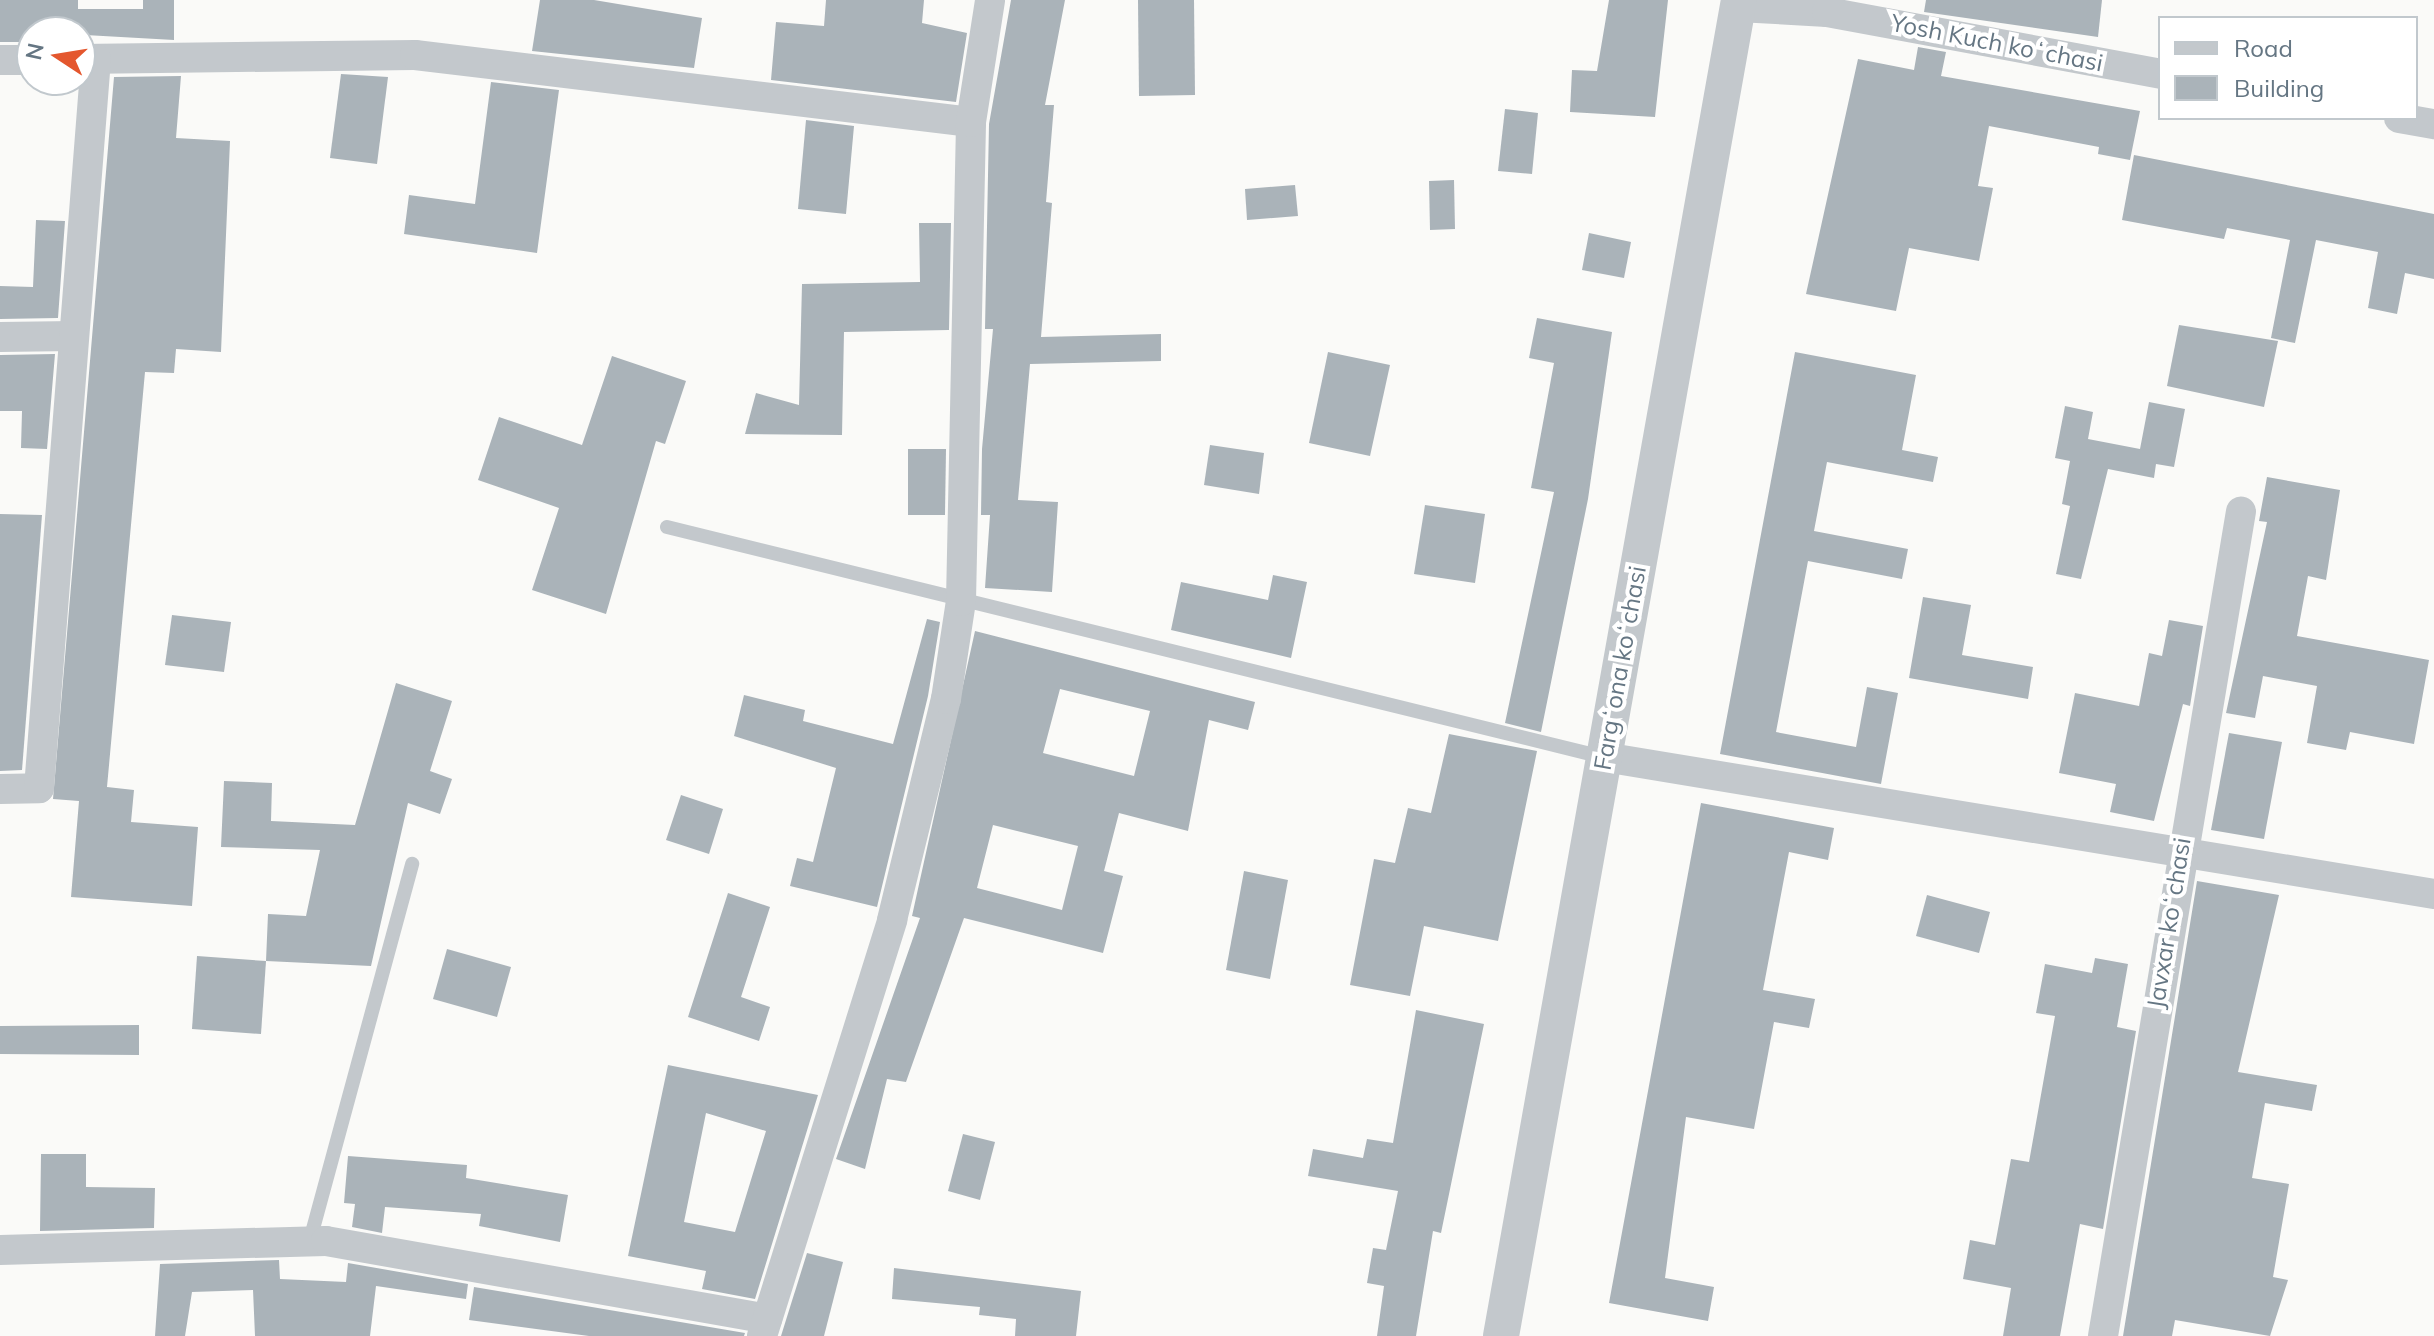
<!DOCTYPE html>
<html>
<head>
<meta charset="utf-8">
<style>
	body { margin:0 }
	#map { position:relative; width:2434px; height:1336px; overflow:hidden; background:#fafaf8; font-family:Mulish,sans-serif }
	div>[style] { position:absolute }
	[style*='--x'] { left:calc(var(--x)*1px); top:calc(var(--y)*1px); width:calc(var(--w)*1px); rotate:calc(var(--a)*1deg) }
	.building>* { inset:0; background:#aab3b9 }
	.service>* { height:14px; margin:-7px; padding:0 7px; transform-origin:7px; border-radius:7px; background:#c3c8cc }
	.minor>* { height:30px; margin:-15px; padding:0 15px; transform-origin:15px; border-radius:15px; background:#c3c8cc }
	.tertiary>* { height:36px; margin:-18px; padding:0 18px; transform-origin:18px; border-radius:18px; background:#c3c8cc }
	span { translate:-50% -50%; white-space:nowrap; text-align:center; line-height:1.15; -webkit-text-stroke:8px #fff; paint-order:stroke }
	.street-label { font-size:24px; color:#657683 }
	.legend { position:absolute; left:2158px; top:16px; width:260px; height:104px; box-sizing:border-box; background:#fff; border:2px solid #c1c8cd; margin:0; padding:10px 14px; list-style:none; font-size:24px; color:#657683 }
	.legend li { display:flex; align-items:center; gap:16px; height:40px }
	.legend b { width:40px; border:2px solid #c1c8cd }
	.north { position:absolute; left:16px; top:16px; width:80px; height:80px; box-sizing:border-box; background:#fff; border:2px solid #c1c8cd; border-radius:50%; rotate:282deg; font-size:22px; font-weight:700; line-height:32px; text-align:center; color:#657683 }
	.north::after { content:''; display:block; margin:auto; width:28px; height:36px; background:#e4572e; clip-path:polygon(50% 0,100% 100%,50% 72%,0 100%) }
</style>
</head>
<body>
<div id="map">
	<div class="building">
		<div style="clip-path:polygon(0 0,78px 0,78px 9px,143px 9px,143px 0,174px 0,174px 40px,32px 32px,32px 42px,0 42px)"></div>
		<div style="clip-path:polygon(540px 0,594px 0,702px 18px,694px 68px,532px 51px)"></div>
		<div style="clip-path:polygon(826px 0,924px 0,922px 23px,967px 33px,956px 102px,771px 80px,776px 22px,824px 26px)"></div>
		<div style="clip-path:polygon(1011px 0,1065px 0,1045px 105px,1054px 105px,1046px 202px,1052px 203px,1041px 337px,1161px 334px,1161px 361px,1030px 364px,1018px 500px,1058px 502px,1052px 592px,985px 588px,990px 515px,981px 515px,982px 449px,993px 329px,985px 329px,989px 124px)"></div>
		<div style="clip-path:polygon(1138px 0,1194px 0,1195px 95px,1139px 96px)"></div>
		<div style="clip-path:polygon(1609px 0,1668px 0,1655px 117px,1570px 112px,1572px 70px,1597px 71px)"></div>
		<div style="clip-path:polygon(1926px 0,2102px 0,2098px 37px,1924px 12px)"></div>
		<div style="clip-path:polygon(1918px 47px,1946px 52px,1941px 76px,2140px 111px,2130px 160px,2098px 154px,2099px 147px,1989px 126px,1978px 186px,1993px 188px,1979px 261px,1909px 248px,1896px 311px,1806px 294px,1858px 59px,1914px 70px)"></div>
		<div style="clip-path:polygon(341px 74px,388px 77px,377px 164px,330px 158px)"></div>
		<div style="clip-path:polygon(181px 76px,176px 138px,230px 141px,221px 352px,176px 349px,174px 373px,145px 372px,107px 787px,134px 790px,131px 822px,198px 827px,192px 906px,71px 897px,79px 801px,53px 799px,114px 77px)"></div>
		<div style="clip-path:polygon(491px 82px,559px 90px,537px 253px,404px 234px,409px 195px,475px 204px)"></div>
		<div style="clip-path:polygon(1505px 109px,1538px 113px,1532px 174px,1498px 171px)"></div>
		<div style="clip-path:polygon(806px 120px,854px 126px,846px 214px,798px 209px)"></div>
		<div style="clip-path:polygon(2134px 155px,2434px 214px,2434px 279px,2405px 273px,2397px 314px,2368px 308px,2378px 252px,2316px 240px,2295px 343px,2271px 338px,2290px 240px,2227px 228px,2224px 239px,2122px 220px)"></div>
		<div style="clip-path:polygon(1454px 180px,1455px 229px,1430px 230px,1429px 181px)"></div>
		<div style="clip-path:polygon(1295px 185px,1298px 216px,1247px 220px,1245px 189px)"></div>
		<div style="clip-path:polygon(36px 220px,65px 221px,58px 318px,0 319px,0 286px,33px 287px)"></div>
		<div style="clip-path:polygon(919px 223px,951px 223px,949px 330px,844px 332px,842px 435px,745px 434px,756px 393px,799px 405px,802px 284px,920px 282px)"></div>
		<div style="clip-path:polygon(1589px 233px,1631px 242px,1624px 278px,1582px 270px)"></div>
		<div style="clip-path:polygon(1537px 318px,1612px 332px,1588px 499px,1541px 732px,1505px 723px,1554px 492px,1531px 488px,1554px 363px,1529px 358px)"></div>
		<div style="clip-path:polygon(2179px 325px,2278px 341px,2264px 407px,2167px 386px)"></div>
		<div style="clip-path:polygon(1328px 352px,1390px 365px,1370px 456px,1309px 443px)"></div>
		<div style="clip-path:polygon(1795px 352px,1916px 375px,1902px 450px,1938px 457px,1933px 482px,1827px 462px,1814px 531px,1908px 549px,1902px 579px,1808px 561px,1776px 732px,1856px 747px,1867px 687px,1898px 693px,1881px 784px,1720px 754px)"></div>
		<div style="clip-path:polygon(55px 354px,47px 449px,21px 448px,22px 411px,0 411px,0 355px)"></div>
		<div style="clip-path:polygon(612px 356px,686px 381px,665px 444px,656px 441px,606px 614px,532px 590px,559px 508px,478px 480px,499px 417px,582px 445px)"></div>
		<div style="clip-path:polygon(2149px 402px,2185px 409px,2174px 467px,2156px 464px,2154px 478px,2108px 469px,2081px 579px,2056px 574px,2070px 506px,2062px 504px,2070px 461px,2055px 458px,2065px 406px,2093px 412px,2088px 439px,2140px 449px)"></div>
		<div style="clip-path:polygon(1210px 445px,1264px 453px,1259px 494px,1204px 485px)"></div>
		<div style="clip-path:polygon(908px 449px,946px 449px,945px 515px,908px 515px)"></div>
		<div style="clip-path:polygon(2267px 477px,2340px 490px,2326px 580px,2308px 576px,2297px 636px,2429px 660px,2414px 744px,2350px 732px,2346px 750px,2307px 743px,2317px 686px,2263px 676px,2255px 718px,2226px 713px,2267px 522px,2259px 521px)"></div>
		<div style="clip-path:polygon(1425px 505px,1485px 514px,1475px 583px,1414px 574px)"></div>
		<div style="clip-path:polygon(0 514px,42px 515px,22px 770px,0 771px)"></div>
		<div style="clip-path:polygon(1273px 575px,1307px 582px,1291px 658px,1171px 630px,1181px 582px,1268px 600px)"></div>
		<div style="clip-path:polygon(1923px 597px,1971px 605px,1962px 655px,2033px 667px,2028px 699px,1909px 678px)"></div>
		<div style="clip-path:polygon(172px 615px,231px 622px,224px 672px,165px 665px)"></div>
		<div style="clip-path:polygon(927px 619px,940px 622px,928px 696px,877px 907px,790px 886px,797px 858px,813px 862px,836px 768px,734px 736px,744px 695px,805px 710px,803px 721px,893px 744px)"></div>
		<div style="clip-path:polygon(2169px 620px,2203px 626px,2190px 706px,2183px 704px,2154px 821px,2110px 812px,2116px 784px,2059px 773px,2075px 693px,2139px 706px,2149px 653px,2162px 656px)"></div>
		<div style="clip-path:polygon(evenodd,975px 631px,1255px 702px,1248px 730px,1209px 720px,1188px 831px,1119px 813px,1104px 871px,1123px 876px,1103px 953px,964px 918px,906px 1082px,887px 1079px,865px 1169px,836px 1159px,920px 918px,912px 916px,975px 631px,1060px 689px,1150px 711px,1134px 776px,1043px 753px,1060px 689px,975px 631px,993px 825px,1078px 846px,1062px 910px,977px 888px,993px 825px)"></div>
		<div style="clip-path:polygon(396px 683px,452px 701px,430px 771px,452px 779px,440px 814px,408px 803px,371px 966px,266px 961px,268px 914px,306px 916px,320px 850px,221px 847px,224px 781px,272px 783px,271px 821px,355px 825px)"></div>
		<div style="clip-path:polygon(2229px 733px,2282px 742px,2264px 839px,2211px 830px)"></div>
		<div style="clip-path:polygon(1449px 734px,1537px 751px,1498px 941px,1424px 926px,1410px 996px,1350px 985px,1374px 859px,1395px 863px,1408px 808px,1431px 813px)"></div>
		<div style="clip-path:polygon(681px 795px,723px 809px,709px 854px,666px 840px)"></div>
		<div style="clip-path:polygon(1701px 803px,1834px 828px,1828px 860px,1789px 852px,1763px 990px,1815px 999px,1809px 1028px,1774px 1022px,1754px 1129px,1686px 1117px,1665px 1278px,1714px 1287px,1708px 1321px,1609px 1303px)"></div>
		<div style="clip-path:polygon(1244px 871px,1288px 880px,1270px 979px,1226px 970px)"></div>
		<div style="clip-path:polygon(2197px 881px,2279px 895px,2238px 1072px,2317px 1085px,2312px 1111px,2265px 1103px,2252px 1178px,2289px 1184px,2273px 1277px,2288px 1280px,2270px 1336px,2175px 1320px,2172px 1336px,2123px 1336px)"></div>
		<div style="clip-path:polygon(728px 893px,770px 907px,741px 997px,770px 1007px,759px 1041px,688px 1017px)"></div>
		<div style="clip-path:polygon(1927px 895px,1990px 912px,1979px 953px,1916px 936px)"></div>
		<div style="clip-path:polygon(447px 949px,511px 967px,497px 1017px,433px 999px)"></div>
		<div style="clip-path:polygon(197px 956px,266px 961px,261px 1034px,192px 1029px)"></div>
		<div style="clip-path:polygon(2095px 958px,2128px 964px,2117px 1027px,2136px 1031px,2103px 1229px,2080px 1224px,2060px 1336px,2003px 1336px,2011px 1288px,1963px 1279px,1970px 1240px,1995px 1245px,2011px 1159px,2029px 1162px,2055px 1016px,2036px 1013px,2045px 964px,2092px 973px)"></div>
		<div style="clip-path:polygon(1416px 1010px,1484px 1024px,1441px 1233px,1433px 1231px,1416px 1336px,1377px 1336px,1384px 1286px,1367px 1283px,1373px 1248px,1386px 1250px,1398px 1191px,1308px 1176px,1313px 1149px,1363px 1158px,1367px 1139px,1393px 1143px)"></div>
		<div style="clip-path:polygon(139px 1025px,139px 1055px,0 1054px,0 1026px)"></div>
		<div style="clip-path:polygon(evenodd,668px 1065px,818px 1095px,755px 1299px,702px 1289px,706px 1271px,628px 1256px,668px 1065px,706px 1113px,766px 1131px,735px 1232px,684px 1222px,706px 1113px)"></div>
		<div style="clip-path:polygon(963px 1134px,995px 1142px,980px 1200px,948px 1191px)"></div>
		<div style="clip-path:polygon(41px 1154px,86px 1154px,86px 1187px,155px 1188px,154px 1228px,40px 1231px)"></div>
		<div style="clip-path:polygon(348px 1156px,467px 1165px,466px 1178px,568px 1195px,560px 1242px,479px 1226px,481px 1214px,385px 1207px,382px 1233px,352px 1227px,355px 1204px,344px 1203px)"></div>
		<div style="clip-path:polygon(807px 1253px,843px 1262px,824px 1336px,781px 1336px)"></div>
		<div style="clip-path:polygon(279px 1260px,280px 1279px,346px 1282px,348px 1263px,468px 1284px,466px 1299px,376px 1286px,370px 1336px,255px 1336px,253px 1290px,192px 1292px,185px 1336px,155px 1336px,160px 1264px)"></div>
		<div style="clip-path:polygon(894px 1268px,1081px 1291px,1076px 1336px,1015px 1336px,1016px 1319px,979px 1315px,980px 1307px,892px 1299px)"></div>
		<div style="clip-path:polygon(474px 1287px,745px 1333px,744px 1336px,589px 1336px,469px 1320px)"></div>
	</div>
	<div class="service">
		<div style="--x:667;--y:527;--w:964;--a:13.81"></div>
		<div style="--x:310;--y:1240;--w:390;--a:-74.8"></div>
	</div>
	<div class="minor">
		<div style="--x:1738;--y:7;--w:89;--a:3.2"></div>
		<div style="--x:1827;--y:12;--w:339;--a:10.5"></div>
		<div style="--x:80;--y:59;--w:335;--a:-0.7"></div>
		<div style="--x:415;--y:55;--w:560;--a:6.87"></div>
		<div style="--x:0;--y:60;--w:32;--a:0"></div>
		<div style="--x:2399;--y:118;--w:36;--a:10"></div>
		<div style="--x:0;--y:337;--w:74;--a:-0.8"></div>
		<div style="--x:1604;--y:757;--w:841;--a:9.37"></div>
		<div style="--x:0;--y:789;--w:39;--a:-1"></div>
		<div style="--x:39;--y:788;--w:731;--a:-85.53"></div>
		<div style="--x:0;--y:1250;--w:326;--a:-1.6"></div>
		<div style="--x:326;--y:1241;--w:448;--a:10"></div>
		<div style="--x:762;--y:1336;--w:436;--a:-72.6"></div>
		<div style="--x:892;--y:920;--w:228;--a:-76.3"></div>
		<div style="--x:946;--y:699;--w:99;--a:-81.3"></div>
		<div style="--x:961;--y:601;--w:479;--a:-88.8"></div>
		<div style="--x:971;--y:122;--w:123;--a:-81.1"></div>
		<div style="--x:2103;--y:1336;--w:836;--a:-80.5"></div>
	</div>
	<div class="tertiary">
		<div style="--x:1501;--y:1336;--w:1357;--a:-79.9"></div>
	</div>
	<div class="street-label">
		<span style="left:1997px;top:43px;rotate:11deg">Yosh Kuch koʻchasi</span>
		<span style="left:1620px;top:668px;rotate:-80deg">Fargʻona koʻchasi</span>
		<span style="left:2169px;top:923px;rotate:-81deg">Javxar koʻchasi</span>
	</div>
	<ul class="legend">
	<li><b style="height:10px;background:#c3c8cc"></b>Road</li>
	<li><b style="height:22px;background:#aab3b9"></b>Building</li>
	</ul>
	<div class="north">N</div>
</div>
</body>
</html>
